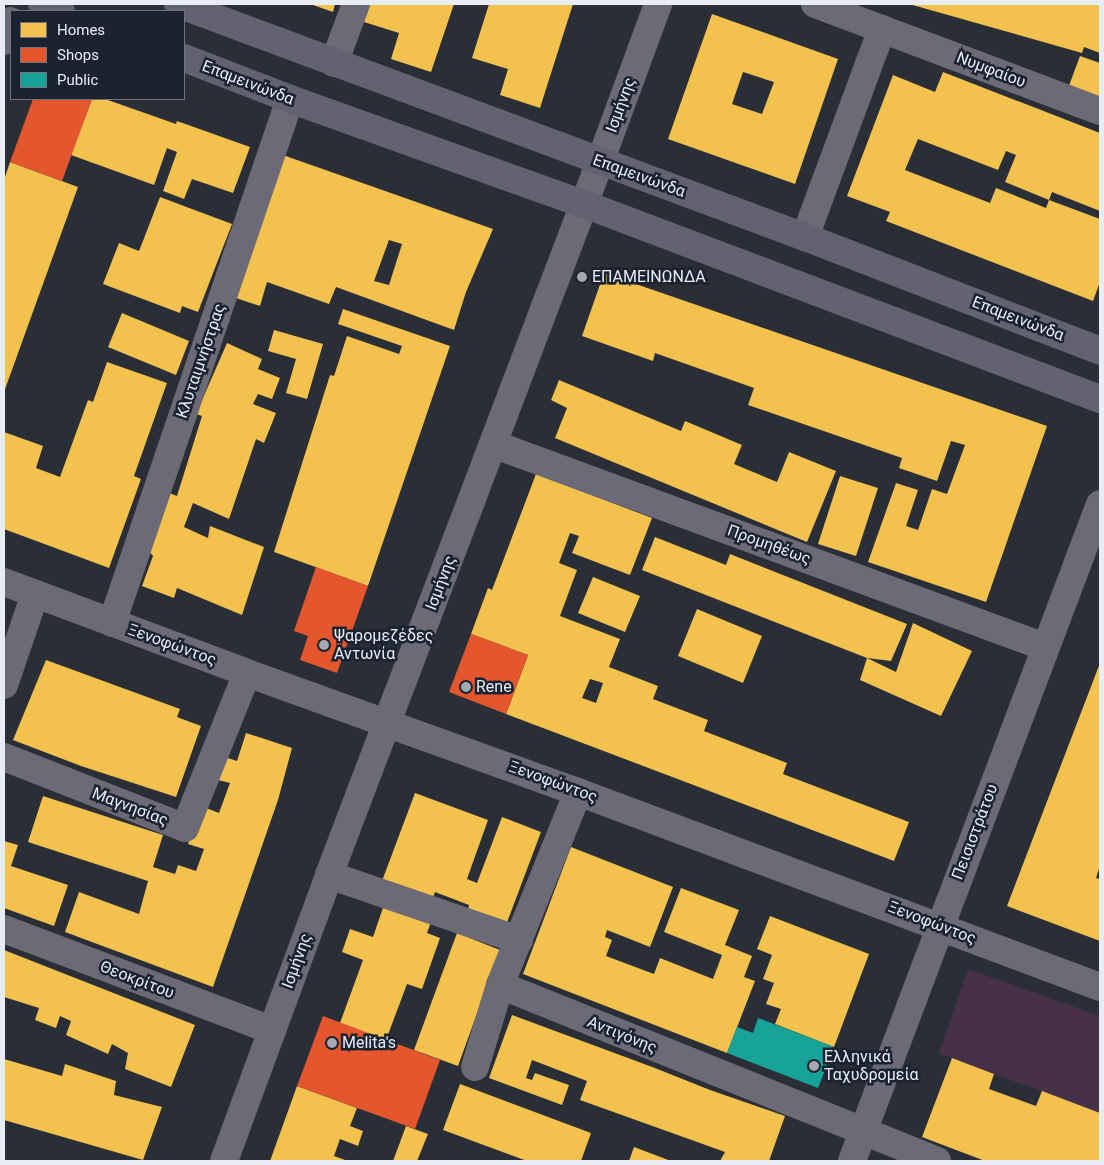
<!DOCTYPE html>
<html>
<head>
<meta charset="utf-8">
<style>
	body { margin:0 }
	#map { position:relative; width:1104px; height:1165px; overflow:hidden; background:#2a2e36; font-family:Roboto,sans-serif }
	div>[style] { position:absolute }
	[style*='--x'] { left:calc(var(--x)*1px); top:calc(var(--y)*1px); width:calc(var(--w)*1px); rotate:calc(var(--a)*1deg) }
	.green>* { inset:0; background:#473149 }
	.homes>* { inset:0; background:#f2c14e }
	.shops>* { inset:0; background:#e4572e }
	.public>* { inset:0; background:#17a398 }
	.street>* { height:28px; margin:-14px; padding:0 14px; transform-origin:14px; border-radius:14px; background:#6b6a76 }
	.secondary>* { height:28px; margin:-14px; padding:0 14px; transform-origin:14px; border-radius:14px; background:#626270 }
	.dots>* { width:14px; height:14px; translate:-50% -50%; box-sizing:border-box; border:2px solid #1c2330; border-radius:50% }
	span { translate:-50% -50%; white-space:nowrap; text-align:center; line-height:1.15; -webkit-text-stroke:5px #1c2330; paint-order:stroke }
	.street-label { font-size:16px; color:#e7ecf5 }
	.poi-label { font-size:16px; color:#e7ecf5 }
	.left { translate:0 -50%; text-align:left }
	.frame { position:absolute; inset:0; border:5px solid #e7ecf5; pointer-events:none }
	.legend { position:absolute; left:10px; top:10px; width:175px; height:90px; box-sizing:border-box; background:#1c2330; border:1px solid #6d737f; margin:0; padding:6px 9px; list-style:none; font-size:15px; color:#e7ecf5 }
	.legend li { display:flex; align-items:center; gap:10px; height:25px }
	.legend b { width:25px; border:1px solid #6d737f }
</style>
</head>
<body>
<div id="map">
	<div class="green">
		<div style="clip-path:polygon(968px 969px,1100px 1016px,1100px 1113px,939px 1053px)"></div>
	</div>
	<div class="homes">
		<div style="clip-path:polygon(310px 4px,335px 4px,333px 12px)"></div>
		<div style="clip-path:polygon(370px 4px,454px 4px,431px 72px,391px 59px,399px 33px,364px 22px)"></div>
		<div style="clip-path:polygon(489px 4px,573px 4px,540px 108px,500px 95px,508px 69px,472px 58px)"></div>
		<div style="clip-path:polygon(909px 4px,1100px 4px,1100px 53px,1084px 47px,1082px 53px)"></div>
		<div style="clip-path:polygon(evenodd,712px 14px,838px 59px,795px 184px,668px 139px,712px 14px,743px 72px,774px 82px,762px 114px,732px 104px,743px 72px)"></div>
		<div style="clip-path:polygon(1080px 56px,1100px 63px,1100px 103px,1067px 91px)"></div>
		<div style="clip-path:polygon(943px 72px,1100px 133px,1100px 211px,1052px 192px,1049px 200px,1005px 182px,1016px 155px,1006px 151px,998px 170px,918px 139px,905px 170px,990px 203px,996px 188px,1046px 208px,1049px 200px,1100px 219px,1100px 282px,1093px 301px,886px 221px,890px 212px,847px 196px,893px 75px,935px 92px)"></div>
		<div style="clip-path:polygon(92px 99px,105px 99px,176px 124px,177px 121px,250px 147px,233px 193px,192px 179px,184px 199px,163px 191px,177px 152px,167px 148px,154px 185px,71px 155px)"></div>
		<div style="clip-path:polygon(evenodd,280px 154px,493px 229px,466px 292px,454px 330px,336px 287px,329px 304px,267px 282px,260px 306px,233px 297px,280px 154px,389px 240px,402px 244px,389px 285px,374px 281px,389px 240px)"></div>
		<div style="clip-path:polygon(10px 162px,78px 187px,4px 392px,4px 180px)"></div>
		<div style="clip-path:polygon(160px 197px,232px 224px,198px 312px,182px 306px,180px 313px,103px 284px,119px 243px,139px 251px)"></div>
		<div style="clip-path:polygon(604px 273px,1047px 426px,986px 602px,868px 562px,896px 483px,918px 490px,906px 526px,918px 530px,932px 489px,947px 494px,965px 445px,951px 441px,937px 481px,899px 468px,902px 458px,748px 405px,754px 388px,655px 353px,653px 361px,582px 336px)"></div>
		<div style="clip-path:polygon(343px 309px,450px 346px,368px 586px,274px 552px,330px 375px,334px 376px,347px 336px,399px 354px,402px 346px,338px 324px)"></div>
		<div style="clip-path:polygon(122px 313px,189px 341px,176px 375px,108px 347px)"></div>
		<div style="clip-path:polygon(274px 330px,323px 344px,307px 399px,286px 393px,296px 359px,268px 351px)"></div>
		<div style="clip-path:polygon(227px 343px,262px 359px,258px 369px,280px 378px,272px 399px,258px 394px,253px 404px,276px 413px,264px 443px,256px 439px,229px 519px,193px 503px,184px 527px,208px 538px,210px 526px,264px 547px,242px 615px,177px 588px,174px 598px,142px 586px,153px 556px,147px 549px,167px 492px,177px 496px,202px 416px,196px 414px)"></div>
		<div style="clip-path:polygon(107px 362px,167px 383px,134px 476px,141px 479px,109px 568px,4px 529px,4px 432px,43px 446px,36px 468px,60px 477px,88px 400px,93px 402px)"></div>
		<div style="clip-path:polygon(559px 380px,681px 431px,685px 421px,742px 445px,734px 464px,777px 482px,789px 452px,836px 471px,807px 542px,555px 438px,567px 408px,551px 400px)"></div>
		<div style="clip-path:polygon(evenodd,536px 474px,652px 518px,630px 575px,572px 553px,579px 536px,570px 533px,559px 563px,577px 570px,560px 616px,620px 639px,609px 667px,658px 686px,653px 699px,708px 720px,704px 731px,787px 763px,783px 774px,909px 822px,894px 861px,506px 714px,528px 655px,471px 634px,488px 588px,492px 590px,536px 474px,590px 679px,603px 683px,596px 703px,582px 698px,590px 679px)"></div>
		<div style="clip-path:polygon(840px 476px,878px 488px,856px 556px,818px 544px)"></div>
		<div style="clip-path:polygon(655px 537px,726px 565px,730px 554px,907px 624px,891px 661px,867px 658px,642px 570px)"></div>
		<div style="clip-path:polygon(593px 577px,640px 596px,625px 632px,578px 613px)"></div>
		<div style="clip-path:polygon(697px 609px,762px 636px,743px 683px,678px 656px)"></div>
		<div style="clip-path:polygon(913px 623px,972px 651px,941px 716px,860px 680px,867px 658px,896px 672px)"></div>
		<div style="clip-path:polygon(46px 660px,180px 709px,177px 717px,201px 726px,176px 797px,81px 766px,13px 740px)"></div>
		<div style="clip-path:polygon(1100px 663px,1100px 866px,1096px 878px,1100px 879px,1100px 941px,1007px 906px)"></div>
		<div style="clip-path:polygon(246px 733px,292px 748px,278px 800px,213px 987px,65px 932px,79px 892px,139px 914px,148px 881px,28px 842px,43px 796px,163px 835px,153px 867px,175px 874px,178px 865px,196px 871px,204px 849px,188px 844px,193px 828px,201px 806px,219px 813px,230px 783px,218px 780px,225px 757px,237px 761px)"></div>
		<div style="clip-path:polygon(415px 793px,488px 820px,467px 879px,477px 883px,502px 817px,541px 832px,506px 925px,468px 910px,469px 905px,435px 892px,432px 900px,382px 881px)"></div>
		<div style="clip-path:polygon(4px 841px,18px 845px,11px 866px,68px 885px,54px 926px,4px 908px)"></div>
		<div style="clip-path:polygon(571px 847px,673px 887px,650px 947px,607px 930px,605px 937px,612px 940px,606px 956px,654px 974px,660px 958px,713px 979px,722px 955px,664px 932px,681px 888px,739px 910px,725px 945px,752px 956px,744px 977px,755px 981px,727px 1053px,523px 974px)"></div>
		<div style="clip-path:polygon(384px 905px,431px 922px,427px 933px,440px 938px,422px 989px,407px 984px,386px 1040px,340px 1023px,363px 960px,342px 952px,350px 929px,373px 937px)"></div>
		<div style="clip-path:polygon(770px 916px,869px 954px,834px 1047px,775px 1024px,781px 1009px,766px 1004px,774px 983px,763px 979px,772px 955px,757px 949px)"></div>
		<div style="clip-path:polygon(457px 933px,500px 950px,458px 1066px,414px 1050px)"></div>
		<div style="clip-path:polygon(4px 950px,195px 1025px,171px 1087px,125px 1069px,128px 1053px,112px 1044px,108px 1054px,66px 1035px,71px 1021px,60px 1016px,56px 1028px,35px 1020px,39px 1008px,4px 997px)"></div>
		<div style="clip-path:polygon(512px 1015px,655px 1068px,710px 1090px,785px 1116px,769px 1161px,720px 1161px,725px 1152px,580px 1100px,587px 1081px,532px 1060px,526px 1078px,532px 1080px,535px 1073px,569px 1085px,562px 1105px,489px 1078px)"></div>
		<div style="clip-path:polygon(952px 1058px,994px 1074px,989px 1089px,1036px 1106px,1042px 1091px,1100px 1113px,1100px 1161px,985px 1161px,922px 1137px)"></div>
		<div style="clip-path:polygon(4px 1059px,62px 1076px,65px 1064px,116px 1081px,114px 1095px,162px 1107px,143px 1160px,4px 1120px)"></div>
		<div style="clip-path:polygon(460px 1084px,591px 1133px,581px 1161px,527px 1161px,443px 1130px)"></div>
		<div style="clip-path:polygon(297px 1086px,357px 1108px,350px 1126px,363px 1131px,358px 1146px,340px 1139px,334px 1156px,348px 1161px,270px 1161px)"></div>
		<div style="clip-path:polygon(406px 1126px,428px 1134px,417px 1161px,393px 1161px)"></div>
		<div style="clip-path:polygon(634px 1147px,671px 1161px,629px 1161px)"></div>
	</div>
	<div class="shops">
		<div style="clip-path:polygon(33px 99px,92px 99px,62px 181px,10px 162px)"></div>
		<div style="clip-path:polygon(316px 567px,368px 586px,337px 673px,300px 660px,308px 636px,294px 631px)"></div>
		<div style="clip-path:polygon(471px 634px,528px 655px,506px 714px,449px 692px)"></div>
		<div style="clip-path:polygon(323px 1016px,440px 1060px,415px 1129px,297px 1086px)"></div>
	</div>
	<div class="public">
		<div style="clip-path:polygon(758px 1018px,834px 1047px,818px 1088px,727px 1053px,737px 1027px,753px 1033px)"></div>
	</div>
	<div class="street">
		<div style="--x:815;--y:4;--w:304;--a:20.6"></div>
		<div style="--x:4;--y:41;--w:21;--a:-71"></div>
		<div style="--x:334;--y:63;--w:63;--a:-69.6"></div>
		<div style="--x:805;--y:237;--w:222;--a:-69.7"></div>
		<div style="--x:493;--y:444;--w:588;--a:20.19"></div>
		<div style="--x:4;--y:582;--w:259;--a:20.5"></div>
		<div style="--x:247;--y:673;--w:352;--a:19.8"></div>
		<div style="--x:578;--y:792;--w:557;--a:20.48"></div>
		<div style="--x:112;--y:623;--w:553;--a:-71.24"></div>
		<div style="--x:4;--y:685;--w:96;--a:-71.2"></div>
		<div style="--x:4;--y:757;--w:194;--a:21.4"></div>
		<div style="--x:185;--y:828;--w:167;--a:-68.2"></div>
		<div style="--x:578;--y:792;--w:208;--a:112"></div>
		<div style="--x:500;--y:985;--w:471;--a:21.9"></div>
		<div style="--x:329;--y:875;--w:201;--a:18.9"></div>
		<div style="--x:4;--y:929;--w:285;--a:20.7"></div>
		<div style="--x:475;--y:1067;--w:86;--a:-73"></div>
		<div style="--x:224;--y:1161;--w:305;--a:-69.8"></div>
		<div style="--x:329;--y:875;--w:763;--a:-69.19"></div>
		<div style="--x:600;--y:162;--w:168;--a:-69.8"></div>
		<div style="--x:852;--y:1161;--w:702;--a:-69.32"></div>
	</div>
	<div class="secondary">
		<div style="--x:42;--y:4;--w:20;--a:20"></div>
		<div style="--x:178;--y:4;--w:669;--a:20.39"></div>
		<div style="--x:805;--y:237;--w:316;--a:21.1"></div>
		<div style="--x:184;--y:58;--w:114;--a:21.1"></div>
		<div style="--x:290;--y:99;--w:312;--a:19.7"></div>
		<div style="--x:584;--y:204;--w:552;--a:20.7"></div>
	</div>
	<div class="dots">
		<div style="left:582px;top:277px;background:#a5aab2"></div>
		<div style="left:324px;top:645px;background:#a5aab2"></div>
		<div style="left:466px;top:687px;background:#a5aab2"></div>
		<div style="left:332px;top:1043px;background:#a5aab2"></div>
		<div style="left:814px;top:1066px;background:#a5aab2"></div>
	</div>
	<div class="street-label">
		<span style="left:991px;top:70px;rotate:21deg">Νυμφαίου</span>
		<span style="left:248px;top:83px;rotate:21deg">Επαμεινώνδα</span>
		<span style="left:621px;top:105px;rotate:-70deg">Ισμήνης</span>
		<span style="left:639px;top:176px;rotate:20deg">Επαμεινώνδα</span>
		<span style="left:1018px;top:319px;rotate:21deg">Επαμεινώνδα</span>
		<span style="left:201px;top:361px;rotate:-71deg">Κλυταιμνήστρας</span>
		<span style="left:769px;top:545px;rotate:20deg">Προμηθέως</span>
		<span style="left:441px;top:583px;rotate:-69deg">Ισμήνης</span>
		<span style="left:172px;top:645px;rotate:20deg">Ξενοφώντος</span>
		<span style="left:553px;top:782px;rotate:20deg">Ξενοφώντος</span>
		<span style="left:130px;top:807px;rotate:21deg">Μαγνησίας</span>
		<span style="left:975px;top:832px;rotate:-69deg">Πεισιστράτου</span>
		<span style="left:932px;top:923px;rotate:21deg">Ξενοφώντος</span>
		<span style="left:297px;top:961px;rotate:-70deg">Ισμήνης</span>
		<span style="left:137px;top:980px;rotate:21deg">Θεοκρίτου</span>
		<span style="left:622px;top:1035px;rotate:22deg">Αντιγόνης</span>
	</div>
	<div class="poi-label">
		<span class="left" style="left:592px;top:277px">ΕΠΑΜΕΙΝΩΝΔΑ</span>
		<span class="left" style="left:334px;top:645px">Ψαρομεζέδες<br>Αντωνία</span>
		<span class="left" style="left:476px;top:687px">Rene</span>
		<span class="left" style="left:342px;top:1043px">Melita's</span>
		<span class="left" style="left:824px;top:1066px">Ελληνικά<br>Ταχυδρομεία</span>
	</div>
	<div class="frame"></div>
	<ul class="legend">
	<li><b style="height:14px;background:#f2c14e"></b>Homes</li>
	<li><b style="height:14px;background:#e4572e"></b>Shops</li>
	<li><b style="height:14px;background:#17a398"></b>Public</li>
	</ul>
</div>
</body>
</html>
